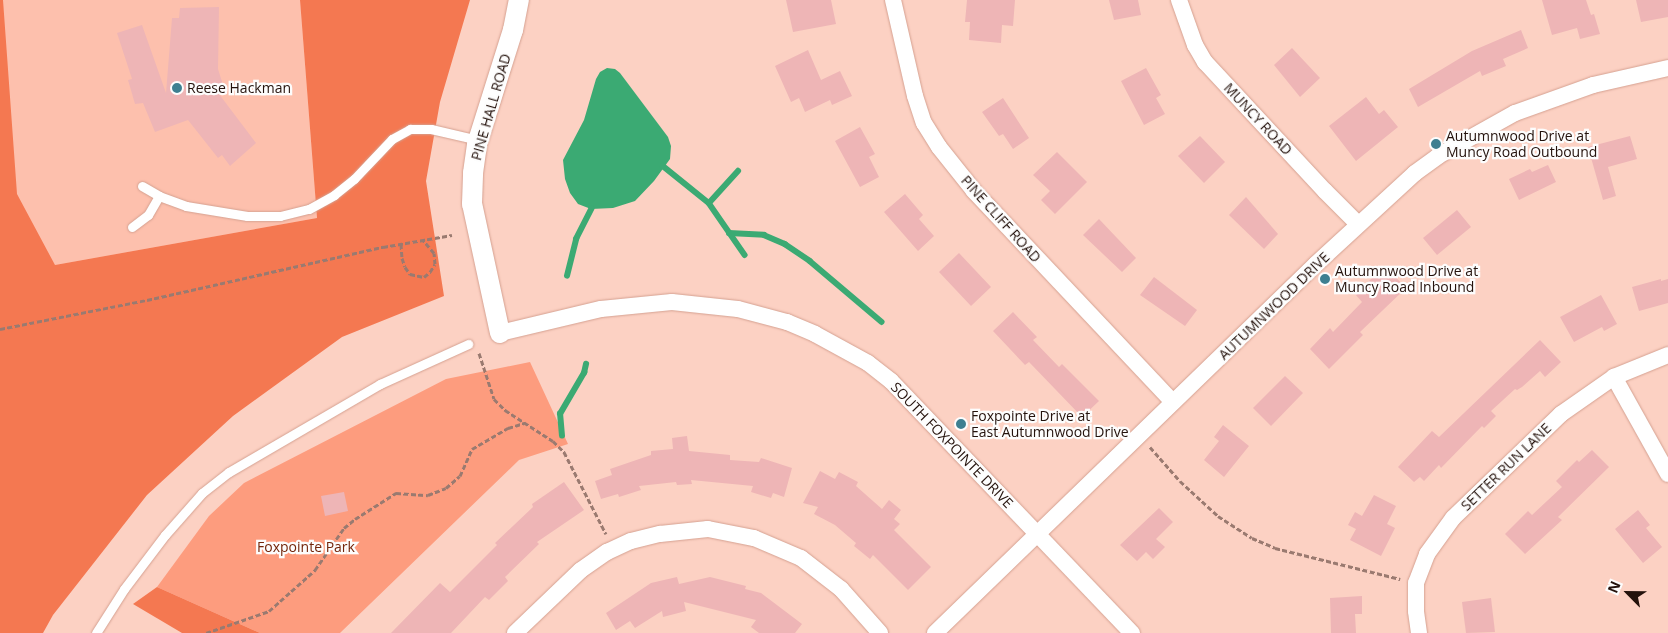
<!DOCTYPE html>
<html>
<head>
<meta charset="utf-8">
<style>
	body { margin:0 }
	#map { position:relative; width:1668px; height:633px; overflow:hidden; background:#fcd1c3; font-family:"Open Sans",sans-serif }
	div>[style] { position:absolute }
	[style*='--x'] { left:calc(var(--x)*1px); top:calc(var(--y)*1px); width:calc(var(--w)*1px); rotate:calc(var(--a)*1deg) }
	.built>* { inset:0; background:#fdc0ad }
	.green>* { inset:0; background:#fd9c7e }
	.forest>* { inset:0; background:#f47851 }
	.water>* { inset:0; background:#3baa73 }
	.stream>* { height:5.5px; margin:-2.75px; padding:0 2.75px; transform-origin:2.75px; border-radius:2.75px; background:#3baa73 }
	.building>* { inset:0; background:#eeb5b6 }
	.path>* { height:3px; margin-top:-1.5px; transform-origin:0; background:repeating-linear-gradient(90deg,#9a7a70 0 5px,transparent 0 7.5px) }
	.roads { filter:drop-shadow(0 0 1px #d5a191) drop-shadow(0 0 1px #d5a191) }
	.service>* { height:9px; margin:-4.5px; padding:0 4.5px; transform-origin:4.5px; border-radius:4.5px; background:#fff }
	.minor>* { height:16px; margin:-8px; padding:0 8px; transform-origin:8px; border-radius:8px; background:#fff }
	.tertiary>* { height:20px; margin:-10px; padding:0 10px; transform-origin:10px; border-radius:10px; background:#fff }
	.dots>* { width:14px; height:14px; translate:-50% -50%; box-sizing:border-box; border:2px solid #fdfdfd; border-radius:50% }
	span { translate:-50% -50%; white-space:nowrap; text-align:center; line-height:1.15; -webkit-text-stroke:4.5px #fdfdfd; paint-order:stroke }
	.poi-label { font-size:14px; color:#24120c }
	.left { translate:0 -50%; text-align:left }
	.street-label { font-size:14px; color:#24120c }
	.park-label { font-size:14px; color:#73260b }
	.north { position:absolute; left:1603px; top:568px; width:50px; height:50px; -webkit-text-stroke:4px #fdfdfd; paint-order:stroke; rotate:293deg; font-size:14px; font-weight:700; line-height:20px; text-align:center; color:#24120c }
	.north::after { content:''; display:block; margin:auto; width:18px; height:22px; background:#24120c; clip-path:polygon(50% 0,100% 100%,50% 72%,0 100%) }
</style>
</head>
<body>
<div id="map">
	<div class="built">
		<div style="clip-path:polygon(0 0,300px 0,317px 218px,55px 265px,0 279px)"></div>
	</div>
	<div class="green">
		<div style="clip-path:polygon(530px 362px,568px 444px,519px 460px,340px 633px,260px 633px,157px 587px,209px 516px,244px 483px,446px 379px)"></div>
	</div>
	<div class="forest">
		<div style="clip-path:polygon(0 0,3px 0,17px 194px,55px 265px,317px 218px,300px 0,470px 0,440px 102px,426px 181px,444px 296px,342px 337px,233px 416px,147px 495px,53px 615px,43px 633px,0 633px)"></div>
		<div style="clip-path:polygon(157px 587px,260px 633px,182px 633px,133px 604px)"></div>
	</div>
	<div class="water">
		<div style="clip-path:polygon(607px 68px,615px 69px,620px 73px,668px 137px,671px 146px,670px 159px,654px 181px,635px 201px,613px 208px,591px 209px,578px 204px,570px 193px,565px 179px,563px 160px,584px 120px,596px 79px,600px 72px)"></div>
	</div>
	<div class="stream">
		<div style="--x:663;--y:166;--w:59;--a:38.8"></div>
		<div style="--x:709;--y:203;--w:63;--a:55.3"></div>
		<div style="--x:709;--y:203;--w:43;--a:-47.8"></div>
		<div style="--x:729;--y:233;--w:35;--a:3"></div>
		<div style="--x:764;--y:235;--w:23;--a:23"></div>
		<div style="--x:785;--y:244;--w:30;--a:34"></div>
		<div style="--x:810;--y:261;--w:94;--a:40.3"></div>
		<div style="--x:567;--y:276;--w:38;--a:-76"></div>
		<div style="--x:576;--y:239;--w:34;--a:-63"></div>
		<div style="--x:562;--y:436;--w:22;--a:-95"></div>
		<div style="--x:560;--y:414;--w:48;--a:-59.7"></div>
		<div style="--x:584;--y:373;--w:9;--a:-77"></div>
	</div>
	<div class="building">
		<div style="clip-path:polygon(786px 0,831px 0,836px 24px,793px 32px)"></div>
		<div style="clip-path:polygon(967px 0,1015px 0,1013px 26px,1002px 25px,1001px 43px,969px 40px,970px 22px,965px 22px)"></div>
		<div style="clip-path:polygon(1109px 0,1138px 0,1141px 15px,1114px 20px)"></div>
		<div style="clip-path:polygon(1542px 0,1586px 0,1591px 15px,1594px 14px,1600px 34px,1580px 39px,1577px 28px,1552px 35px)"></div>
		<div style="clip-path:polygon(1636px 0,1668px 0,1668px 17px,1641px 22px)"></div>
		<div style="clip-path:polygon(219px 7px,218px 69px,225px 91px,219px 94px,256px 143px,230px 166px,222px 155px,218px 158px,188px 120px,155px 132px,143px 103px,135px 104px,128px 80px,132px 79px,117px 33px,142px 25px,166px 93px,172px 18px,179px 18px,180px 8px)"></div>
		<div style="clip-path:polygon(1521px 30px,1528px 48px,1503px 59px,1506px 66px,1482px 76px,1480px 71px,1418px 107px,1409px 89px,1472px 51px)"></div>
		<div style="clip-path:polygon(1292px 48px,1320px 78px,1300px 97px,1274px 65px)"></div>
		<div style="clip-path:polygon(808px 50px,821px 80px,840px 71px,852px 96px,832px 105px,830px 100px,805px 112px,799px 98px,791px 102px,775px 66px)"></div>
		<div style="clip-path:polygon(1146px 68px,1161px 95px,1156px 98px,1165px 114px,1144px 125px,1121px 81px)"></div>
		<div style="clip-path:polygon(1366px 97px,1379px 114px,1384px 110px,1398px 127px,1356px 161px,1329px 126px)"></div>
		<div style="clip-path:polygon(1003px 98px,1029px 138px,1013px 149px,1003px 134px,999px 136px,982px 112px)"></div>
		<div style="clip-path:polygon(860px 127px,875px 154px,869px 157px,879px 177px,860px 187px,835px 141px)"></div>
		<div style="clip-path:polygon(1200px 136px,1225px 162px,1204px 183px,1178px 156px)"></div>
		<div style="clip-path:polygon(1630px 136px,1637px 159px,1608px 167px,1616px 196px,1603px 200px,1588px 147px)"></div>
		<div style="clip-path:polygon(1057px 152px,1087px 182px,1055px 214px,1041px 200px,1050px 191px,1033px 175px)"></div>
		<div style="clip-path:polygon(1548px 165px,1556px 182px,1519px 200px,1509px 179px,1530px 169px,1532px 172px)"></div>
		<div style="clip-path:polygon(905px 194px,923px 215px,919px 219px,934px 236px,918px 251px,884px 212px)"></div>
		<div style="clip-path:polygon(1246px 197px,1278px 234px,1264px 249px,1229px 215px)"></div>
		<div style="clip-path:polygon(1457px 210px,1471px 227px,1437px 255px,1423px 238px)"></div>
		<div style="clip-path:polygon(1099px 219px,1136px 258px,1122px 272px,1083px 235px)"></div>
		<div style="clip-path:polygon(959px 253px,991px 287px,971px 306px,939px 272px)"></div>
		<div style="clip-path:polygon(1385px 266px,1406px 288px,1360px 332px,1363px 335px,1329px 369px,1310px 349px,1330px 328px,1333px 332px,1362px 302px,1355px 294px)"></div>
		<div style="clip-path:polygon(1154px 277px,1197px 310px,1185px 326px,1140px 295px)"></div>
		<div style="clip-path:polygon(1661px 279px,1661px 281px,1668px 279px,1668px 303px,1639px 311px,1632px 287px)"></div>
		<div style="clip-path:polygon(1601px 295px,1617px 324px,1604px 331px,1602px 327px,1574px 342px,1560px 317px)"></div>
		<div style="clip-path:polygon(1013px 312px,1037px 337px,1033px 340px,1059px 367px,1062px 364px,1099px 401px,1082px 417px,1029px 362px,1025px 365px,993px 331px)"></div>
		<div style="clip-path:polygon(1540px 340px,1561px 362px,1545px 377px,1540px 371px,1522px 387px,1517px 390px,1515px 389px,1491px 411px,1496px 416px,1484px 428px,1482px 426px,1441px 468px,1439px 465px,1424px 481px,1420px 477px,1414px 482px,1398px 467px,1432px 431px,1439px 437px)"></div>
		<div style="clip-path:polygon(1285px 376px,1303px 393px,1271px 426px,1253px 408px)"></div>
		<div style="clip-path:polygon(1223px 425px,1249px 446px,1224px 477px,1204px 460px,1219px 441px,1214px 437px)"></div>
		<div style="clip-path:polygon(687px 436px,689px 451px,730px 455px,730px 460px,759px 462px,761px 458px,792px 468px,784px 497px,773px 493px,771px 498px,751px 492px,753px 486px,691px 480px,692px 484px,677px 485px,676px 482px,639px 486px,641px 490px,619px 497px,618px 494px,601px 499px,595px 481px,612px 475px,610px 469px,651px 455px,651px 451px,673px 449px,672px 438px)"></div>
		<div style="clip-path:polygon(1592px 450px,1609px 467px,1558px 517px,1562px 520px,1525px 554px,1505px 534px,1528px 511px,1532px 515px,1562px 487px,1556px 481px,1577px 460px,1579px 462px)"></div>
		<div style="clip-path:polygon(820px 471px,835px 479px,839px 472px,858px 482px,856px 486px,882px 509px,889px 500px,901px 510px,894px 519px,900px 524px,894px 530px,931px 567px,908px 590px,873px 555px,870px 559px,854px 546px,856px 543px,835px 525px,814px 514px,818px 507px,803px 503px)"></div>
		<div style="clip-path:polygon(564px 482px,584px 510px,537px 542px,539px 544px,505px 577px,508px 581px,489px 600px,485px 597px,451px 633px,391px 633px,440px 583px,450px 592px,497px 545px,495px 543px,533px 507px,532px 504px)"></div>
		<div style="clip-path:polygon(344px 492px,348px 511px,325px 516px,321px 496px)"></div>
		<div style="clip-path:polygon(1374px 495px,1396px 506px,1387px 524px,1395px 528px,1381px 556px,1350px 540px,1356px 529px,1348px 525px,1355px 512px,1362px 516px)"></div>
		<div style="clip-path:polygon(1159px 508px,1173px 522px,1156px 539px,1165px 547px,1153px 559px,1146px 552px,1137px 561px,1120px 545px)"></div>
		<div style="clip-path:polygon(1638px 510px,1650px 525px,1646px 528px,1662px 547px,1643px 563px,1615px 529px)"></div>
		<div style="clip-path:polygon(677px 577px,679px 584px,710px 577px,746px 586px,745px 589px,761px 593px,802px 624px,795px 633px,759px 633px,751px 627px,756px 620px,684px 602px,686px 611px,663px 617px,662px 611px,635px 628px,630px 621px,616px 630px,606px 613px,651px 583px)"></div>
		<div style="clip-path:polygon(1362px 596px,1362px 614px,1355px 614px,1356px 633px,1331px 633px,1330px 598px)"></div>
		<div style="clip-path:polygon(1491px 598px,1495px 632px,1466px 633px,1462px 602px)"></div>
	</div>
	<div class="path">
		<div style="--x:401;--y:244;--w:14;--a:86"></div>
		<div style="--x:402;--y:258;--w:9;--a:72"></div>
		<div style="--x:405;--y:267;--w:9;--a:54"></div>
		<div style="--x:410;--y:274;--w:14;--a:12"></div>
		<div style="--x:424;--y:277;--w:8;--a:-40"></div>
		<div style="--x:430;--y:272;--w:9;--a:-58"></div>
		<div style="--x:435;--y:264;--w:11;--a:-95"></div>
		<div style="--x:434;--y:253;--w:17;--a:-130"></div>
		<div style="--x:0;--y:329;--w:150;--a:-11.2"></div>
		<div style="--x:147;--y:300;--w:242;--a:-12.7"></div>
		<div style="--x:383;--y:247;--w:70;--a:-9.9"></div>
		<div style="--x:479;--y:353;--w:48;--a:71.9"></div>
		<div style="--x:494;--y:399;--w:16;--a:45"></div>
		<div style="--x:505;--y:410;--w:57;--a:32.9"></div>
		<div style="--x:553;--y:441;--w:16;--a:45"></div>
		<div style="--x:564;--y:452;--w:92;--a:62.9"></div>
		<div style="--x:1150;--y:447;--w:45;--a:48.6"></div>
		<div style="--x:1180;--y:481;--w:52;--a:42.6"></div>
		<div style="--x:1218;--y:516;--w:40;--a:32.9"></div>
		<div style="--x:1252;--y:538;--w:25;--a:23"></div>
		<div style="--x:1275;--y:548;--w:129;--a:13.9"></div>
		<div style="--x:206;--y:633;--w:67;--a:-19.2"></div>
		<div style="--x:269;--y:611;--w:62;--a:-41.7"></div>
		<div style="--x:315;--y:570;--w:51;--a:-55.4"></div>
		<div style="--x:344;--y:528;--w:14;--a:-39"></div>
		<div style="--x:355;--y:519;--w:49;--a:-32.4"></div>
		<div style="--x:396;--y:493;--w:32;--a:4"></div>
		<div style="--x:428;--y:495;--w:19;--a:-21"></div>
		<div style="--x:446;--y:488;--w:18;--a:-41"></div>
		<div style="--x:460;--y:476;--w:30;--a:-66"></div>
		<div style="--x:472;--y:449;--w:42;--a:-30.3"></div>
		<div style="--x:508;--y:428;--w:17;--a:-17"></div>
	</div>
	<div class="roads">
		<div class="service">
			<div style="--x:142;--y:186;--w:20;--a:30"></div>
			<div style="--x:159;--y:196;--w:29;--a:20"></div>
			<div style="--x:186;--y:206;--w:62;--a:9.3"></div>
			<div style="--x:247;--y:216;--w:33;--a:0"></div>
			<div style="--x:280;--y:216;--w:30;--a:-14"></div>
			<div style="--x:309;--y:209;--w:29;--a:-29"></div>
			<div style="--x:334;--y:195;--w:26;--a:-39"></div>
			<div style="--x:354;--y:179;--w:55;--a:-46.5"></div>
			<div style="--x:392;--y:139;--w:21;--a:-29"></div>
			<div style="--x:410;--y:129;--w:21;--a:0"></div>
			<div style="--x:431;--y:129;--w:48;--a:13.2"></div>
			<div style="--x:132;--y:227;--w:20;--a:-37"></div>
			<div style="--x:148;--y:215;--w:22;--a:-60"></div>
			<div style="--x:96;--y:633;--w:52;--a:-57.5"></div>
			<div style="--x:124;--y:589;--w:68;--a:-52.8"></div>
			<div style="--x:165;--y:535;--w:56;--a:-48.6"></div>
			<div style="--x:202;--y:493;--w:34;--a:-38"></div>
			<div style="--x:229;--y:472;--w:175;--a:-30.2"></div>
			<div style="--x:380;--y:384;--w:97;--a:-24.4"></div>
		</div>
		<div class="minor">
			<div style="--x:893;--y:0;--w:98;--a:77.1"></div>
			<div style="--x:915;--y:96;--w:28;--a:72"></div>
			<div style="--x:924;--y:123;--w:28;--a:58"></div>
			<div style="--x:939;--y:147;--w:56;--a:51.5"></div>
			<div style="--x:974;--y:191;--w:290;--a:46.7"></div>
			<div style="--x:1179;--y:0;--w:48;--a:70.4"></div>
			<div style="--x:1195;--y:45;--w:20;--a:60"></div>
			<div style="--x:1205;--y:62;--w:176;--a:47.1"></div>
			<div style="--x:1325;--y:191;--w:47;--a:45"></div>
			<div style="--x:500;--y:333;--w:104;--a:-13.4"></div>
			<div style="--x:601;--y:309;--w:71;--a:-5.6"></div>
			<div style="--x:672;--y:302;--w:66;--a:6.1"></div>
			<div style="--x:738;--y:309;--w:51;--a:14.9"></div>
			<div style="--x:787;--y:322;--w:30;--a:23"></div>
			<div style="--x:815;--y:334;--w:60;--a:28.7"></div>
			<div style="--x:868;--y:363;--w:29;--a:38"></div>
			<div style="--x:891;--y:381;--w:349;--a:46.3"></div>
			<div style="--x:1614;--y:377;--w:111;--a:60.9"></div>
			<div style="--x:515;--y:633;--w:91;--a:-43.7"></div>
			<div style="--x:581;--y:570;--w:32;--a:-35"></div>
			<div style="--x:607;--y:552;--w:26;--a:-25"></div>
			<div style="--x:631;--y:541;--w:30;--a:-14"></div>
			<div style="--x:660;--y:534;--w:48;--a:-5.9"></div>
			<div style="--x:708;--y:529;--w:47;--a:11.1"></div>
			<div style="--x:754;--y:538;--w:51;--a:23.1"></div>
			<div style="--x:801;--y:558;--w:51;--a:37.8"></div>
			<div style="--x:841;--y:589;--w:59;--a:48.4"></div>
			<div style="--x:935;--y:633;--w:530;--a:-44.08"></div>
			<div style="--x:1316;--y:264;--w:134;--a:-42.6"></div>
			<div style="--x:1415;--y:173;--w:29;--a:-36"></div>
			<div style="--x:1438;--y:156;--w:88;--a:-29.2"></div>
			<div style="--x:1515;--y:113;--w:83;--a:-19.7"></div>
			<div style="--x:1593;--y:85;--w:77;--a:-12.8"></div>
			<div style="--x:1419;--y:633;--w:22;--a:-98"></div>
			<div style="--x:1416;--y:611;--w:28;--a:-90"></div>
			<div style="--x:1416;--y:583;--w:31;--a:-69"></div>
			<div style="--x:1427;--y:554;--w:44;--a:-54.2"></div>
			<div style="--x:1453;--y:518;--w:150;--a:-43.9"></div>
			<div style="--x:1561;--y:414;--w:65;--a:-34.9"></div>
			<div style="--x:1614;--y:377;--w:58;--a:-22.2"></div>
		</div>
		<div class="tertiary">
			<div style="--x:500;--y:333;--w:132;--a:-102.2"></div>
			<div style="--x:472;--y:204;--w:31;--a:-88"></div>
			<div style="--x:473;--y:173;--w:29;--a:-82"></div>
			<div style="--x:477;--y:144;--w:120;--a:-72.5"></div>
			<div style="--x:513;--y:30;--w:31;--a:-79"></div>
		</div>
	</div>
	<div class="dots">
		<div style="left:177px;top:88px;background:#3e7f91"></div>
		<div style="left:1436px;top:144px;background:#3e7f91"></div>
		<div style="left:1325px;top:279px;background:#3e7f91"></div>
		<div style="left:961px;top:424px;background:#3e7f91"></div>
	</div>
	<div class="poi-label">
		<span class="left" style="left:187px;top:88px">Reese Hackman</span>
		<span class="left" style="left:1446px;top:144px">Autumnwood Drive at<br>Muncy Road Outbound</span>
		<span class="left" style="left:1335px;top:279px">Autumnwood Drive at<br>Muncy Road Inbound</span>
		<span class="left" style="left:971px;top:424px">Foxpointe Drive at<br>East Autumnwood Drive</span>
	</div>
	<div class="street-label">
		<span style="left:491px;top:107px;rotate:-74deg">PINE HALL ROAD</span>
		<span style="left:1258px;top:119px;rotate:47deg">MUNCY ROAD</span>
		<span style="left:1001px;top:219px;rotate:48deg">PINE CLIFF ROAD</span>
		<span style="left:1274px;top:306px;rotate:-44deg">AUTUMNWOOD DRIVE</span>
		<span style="left:952px;top:445px;rotate:46deg">SOUTH FOXPOINTE DRIVE</span>
		<span style="left:1506px;top:467px;rotate:-44deg">SETTER RUN LANE</span>
	</div>
	<div class="park-label">
		<span style="left:306px;top:547px">Foxpointe Park</span>
	</div>
	<div class="north">N</div>
</div>
</body>
</html>
